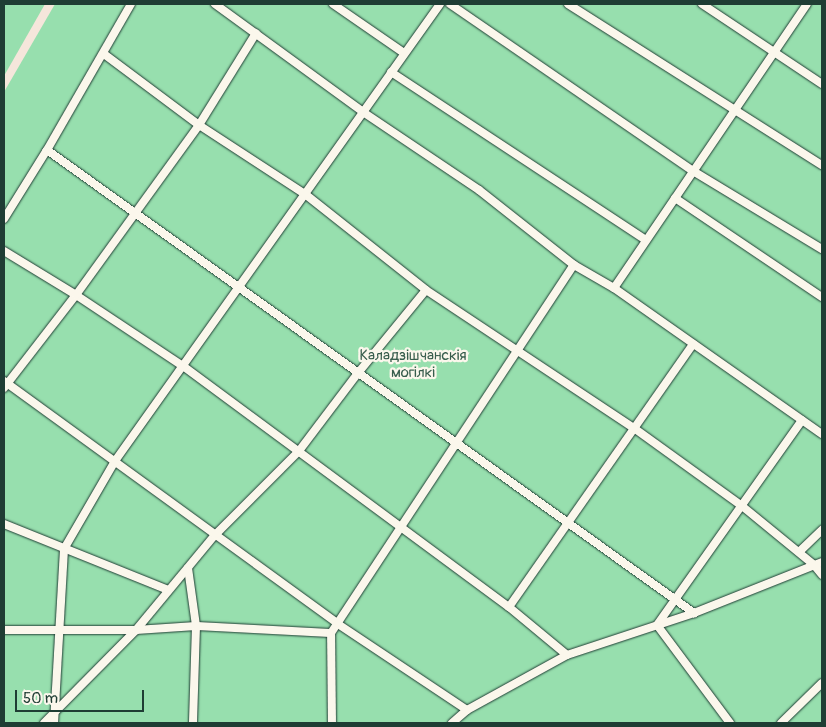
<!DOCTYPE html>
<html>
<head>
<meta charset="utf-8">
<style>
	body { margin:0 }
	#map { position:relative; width:826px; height:727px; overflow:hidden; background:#f5e6db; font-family:Pangolin,sans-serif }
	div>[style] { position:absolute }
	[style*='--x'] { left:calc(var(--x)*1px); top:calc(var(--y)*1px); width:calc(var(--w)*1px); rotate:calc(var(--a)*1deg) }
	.green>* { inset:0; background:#97dfae }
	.roads { filter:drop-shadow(0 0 1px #1f3d34) drop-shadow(0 0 1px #1f3d34) }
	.lane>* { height:8px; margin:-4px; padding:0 4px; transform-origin:4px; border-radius:4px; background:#fbf7ec }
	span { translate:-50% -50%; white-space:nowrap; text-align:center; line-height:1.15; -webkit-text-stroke:4.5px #fbf7ec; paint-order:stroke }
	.park-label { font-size:15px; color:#375d4c }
	.frame { position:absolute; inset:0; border:5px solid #1f3d34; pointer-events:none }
	.scale { position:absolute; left:15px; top:690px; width:129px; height:22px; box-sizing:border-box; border:2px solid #1f3d34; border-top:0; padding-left:6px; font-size:15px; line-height:18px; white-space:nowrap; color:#1f3d34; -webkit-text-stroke:4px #fbf7ec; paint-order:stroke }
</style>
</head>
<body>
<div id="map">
	<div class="green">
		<div style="clip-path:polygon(4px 4px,45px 4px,4px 76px)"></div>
		<div style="clip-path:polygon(55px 4px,822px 4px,822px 723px,4px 723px,4px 92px)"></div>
	</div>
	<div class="roads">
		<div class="lane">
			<div style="--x:215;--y:4;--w:183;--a:36.1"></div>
			<div style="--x:363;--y:112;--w:140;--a:33.9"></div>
			<div style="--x:479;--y:190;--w:121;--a:38.3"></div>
			<div style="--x:574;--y:265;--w:46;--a:29.9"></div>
			<div style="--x:614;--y:288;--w:254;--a:35.1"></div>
			<div style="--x:333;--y:4;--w:86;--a:34.6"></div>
			<div style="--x:450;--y:4;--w:295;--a:34.5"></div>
			<div style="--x:693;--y:171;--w:151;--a:31.2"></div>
			<div style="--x:568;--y:4;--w:301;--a:32.4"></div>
			<div style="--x:702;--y:4;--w:144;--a:33.7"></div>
			<div style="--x:104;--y:54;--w:119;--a:36.8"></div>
			<div style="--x:199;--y:125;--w:126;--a:33.1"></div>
			<div style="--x:305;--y:194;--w:154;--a:38.4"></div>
			<div style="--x:426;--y:290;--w:250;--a:33.6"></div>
			<div style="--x:634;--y:428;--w:133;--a:35.8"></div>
			<div style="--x:742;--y:506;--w:93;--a:39.3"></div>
			<div style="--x:814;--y:565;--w:13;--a:51"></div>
			<div style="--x:391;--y:72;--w:305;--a:33.4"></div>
			<div style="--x:47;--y:150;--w:796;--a:35.59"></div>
			<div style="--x:675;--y:198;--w:177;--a:34"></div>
			<div style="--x:4;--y:219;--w:81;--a:-58.1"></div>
			<div style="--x:47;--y:150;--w:168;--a:-60.1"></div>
			<div style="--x:4;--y:251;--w:84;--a:31.4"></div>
			<div style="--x:76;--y:295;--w:128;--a:33.6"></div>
			<div style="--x:183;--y:366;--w:405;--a:36.5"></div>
			<div style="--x:509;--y:607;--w:75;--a:39.6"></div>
			<div style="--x:614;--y:288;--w:343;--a:-55.8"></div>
			<div style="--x:4;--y:381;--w:413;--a:36"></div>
			<div style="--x:338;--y:624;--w:155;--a:33.7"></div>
			<div style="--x:4;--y:388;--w:118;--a:-52.3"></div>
			<div style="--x:76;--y:295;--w:210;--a:-54.1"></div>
			<div style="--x:199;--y:125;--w:108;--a:-58.2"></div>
			<div style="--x:4;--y:524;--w:177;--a:21.9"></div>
			<div style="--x:799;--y:552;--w:32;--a:-44"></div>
			<div style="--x:188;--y:568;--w:59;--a:82.1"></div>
			<div style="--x:196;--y:626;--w:97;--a:91.8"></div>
			<div style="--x:509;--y:607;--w:321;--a:-55"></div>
			<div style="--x:4;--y:630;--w:132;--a:0"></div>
			<div style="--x:136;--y:630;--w:60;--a:-3.8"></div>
			<div style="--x:196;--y:626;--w:135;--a:3"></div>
			<div style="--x:44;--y:723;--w:131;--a:-45.3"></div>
			<div style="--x:136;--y:630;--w:124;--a:-50.3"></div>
			<div style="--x:215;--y:535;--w:119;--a:-45"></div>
			<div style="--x:299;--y:451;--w:98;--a:-52.9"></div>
			<div style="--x:358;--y:373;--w:107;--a:-50.7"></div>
			<div style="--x:54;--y:723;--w:174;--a:-86.7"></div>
			<div style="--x:64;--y:549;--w:102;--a:-59.9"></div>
			<div style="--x:115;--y:461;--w:561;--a:-54.58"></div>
			<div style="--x:332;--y:723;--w:90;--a:-90.6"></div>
			<div style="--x:331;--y:633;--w:441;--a:-56.6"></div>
			<div style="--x:452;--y:723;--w:20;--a:-41"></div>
			<div style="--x:467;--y:710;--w:114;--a:-28.8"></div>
			<div style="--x:567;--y:655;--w:134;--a:-18.3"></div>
			<div style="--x:694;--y:613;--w:138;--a:-21.7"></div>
			<div style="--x:730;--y:723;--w:122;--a:-126.7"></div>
			<div style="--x:657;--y:625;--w:251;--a:-54.7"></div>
			<div style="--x:781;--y:723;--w:57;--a:-44.3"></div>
		</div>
	</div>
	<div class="park-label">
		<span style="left:413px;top:364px">Каладзішчанскія<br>могілкі</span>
	</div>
	<div class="frame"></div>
	<div class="scale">50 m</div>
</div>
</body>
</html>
